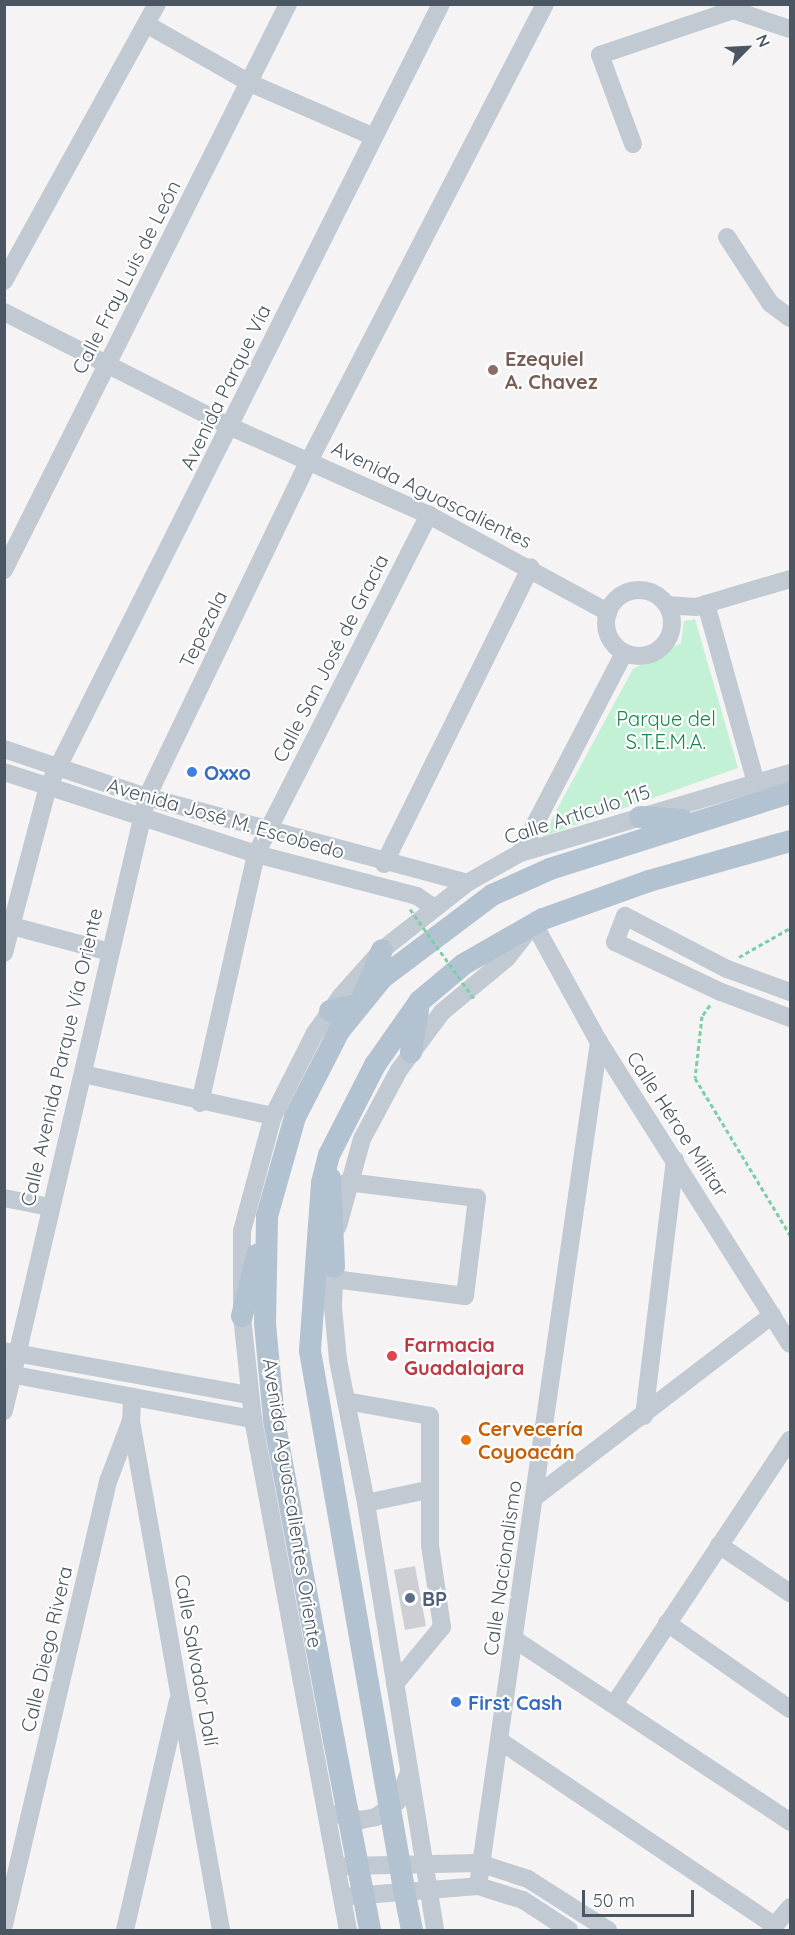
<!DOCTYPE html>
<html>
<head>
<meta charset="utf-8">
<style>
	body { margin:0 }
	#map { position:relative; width:795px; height:1935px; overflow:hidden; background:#f5f3f3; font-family:Quicksand,sans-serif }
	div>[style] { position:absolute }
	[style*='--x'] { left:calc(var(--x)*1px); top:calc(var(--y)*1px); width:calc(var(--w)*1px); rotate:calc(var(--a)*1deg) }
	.green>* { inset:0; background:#c3f1d5 }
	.building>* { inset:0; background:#cdcfd5 }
	.path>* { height:3px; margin-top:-1.5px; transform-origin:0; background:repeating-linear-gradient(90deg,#7ad0a6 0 4.5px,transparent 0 7.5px) }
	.minor>* { height:18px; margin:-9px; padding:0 9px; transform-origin:9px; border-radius:9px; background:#c1cad2 }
	.minor>.ring { margin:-9px; padding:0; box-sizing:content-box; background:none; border:18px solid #c1cad2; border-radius:50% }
	.major>* { height:22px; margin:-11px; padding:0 11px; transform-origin:11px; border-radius:11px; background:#b3c2d1 }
	.path-bridge>* { height:3px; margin-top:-1.5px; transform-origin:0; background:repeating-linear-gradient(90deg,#7ad0a6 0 4.5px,transparent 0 7.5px) }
	.major-bridge>* { height:22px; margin:-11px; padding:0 11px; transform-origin:11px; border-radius:11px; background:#b3c2d1 }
	.dots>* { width:16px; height:16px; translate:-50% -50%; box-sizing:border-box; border:3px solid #fff; border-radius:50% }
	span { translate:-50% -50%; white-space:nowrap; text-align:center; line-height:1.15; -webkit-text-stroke:4.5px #fff; paint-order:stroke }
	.street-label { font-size:20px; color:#4a5661 }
	.education-label { font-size:20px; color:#785e54; font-weight:700 }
	.left { translate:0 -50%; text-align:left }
	.park-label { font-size:20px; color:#17864f }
	.shop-label { font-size:20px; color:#366cbe; font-weight:700 }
	.health-label { font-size:20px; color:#be3a42; font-weight:700 }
	.food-label { font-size:20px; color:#c56008; font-weight:700 }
	.service-label { font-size:20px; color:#4e5e75; font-weight:700 }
	.frame { position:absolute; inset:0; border:6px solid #4a5661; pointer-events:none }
	.north { position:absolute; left:717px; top:18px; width:60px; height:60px; -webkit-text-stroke:4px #fff; paint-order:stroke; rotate:66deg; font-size:16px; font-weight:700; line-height:24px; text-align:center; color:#4a5661 }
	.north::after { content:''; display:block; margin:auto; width:21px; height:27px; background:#4a5661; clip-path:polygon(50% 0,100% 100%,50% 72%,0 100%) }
	.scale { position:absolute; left:582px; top:1890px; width:112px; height:27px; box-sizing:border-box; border:3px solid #4a5661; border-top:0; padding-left:8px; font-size:18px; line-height:21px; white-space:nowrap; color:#4a5661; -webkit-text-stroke:4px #fff; paint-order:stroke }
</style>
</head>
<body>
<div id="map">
	<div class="green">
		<div style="clip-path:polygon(695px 619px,738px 768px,542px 837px,633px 669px,681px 643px,684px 621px)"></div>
	</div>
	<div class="building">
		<div style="clip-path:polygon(415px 1566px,426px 1626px,405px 1630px,394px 1570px)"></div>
	</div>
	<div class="path">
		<div style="--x:739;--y:957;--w:59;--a:-29.6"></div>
		<div style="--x:710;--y:1005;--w:14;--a:126"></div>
		<div style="--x:702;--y:1016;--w:62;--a:96.4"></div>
		<div style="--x:695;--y:1078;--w:184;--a:58.8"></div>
	</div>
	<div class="minor">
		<div style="--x:146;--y:24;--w:120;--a:29.6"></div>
		<div style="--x:250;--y:83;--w:133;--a:23.5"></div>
		<div style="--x:633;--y:144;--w:95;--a:-110.3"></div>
		<div style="--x:600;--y:55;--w:140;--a:-18.7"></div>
		<div style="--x:733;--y:10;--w:60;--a:18.4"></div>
		<div style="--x:727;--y:237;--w:79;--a:56.9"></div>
		<div style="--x:770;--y:303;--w:25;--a:37"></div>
		<div style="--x:4;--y:281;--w:316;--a:-61.1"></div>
		<div style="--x:4;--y:312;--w:254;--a:26.9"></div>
		<div style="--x:231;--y:427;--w:217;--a:24"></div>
		<div style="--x:429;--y:515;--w:204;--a:28.5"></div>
		<div style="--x:4;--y:570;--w:633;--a:-63.35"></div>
		<div class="ring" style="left:606px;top:590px;width:48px;height:48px"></div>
		<div style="--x:706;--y:604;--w:186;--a:74.4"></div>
		<div style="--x:667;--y:605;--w:29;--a:4"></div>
		<div style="--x:696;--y:607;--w:98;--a:-16.6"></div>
		<div style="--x:4;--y:749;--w:151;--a:18.6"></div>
		<div style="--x:147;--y:797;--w:331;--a:15"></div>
		<div style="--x:4;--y:772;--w:265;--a:18"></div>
		<div style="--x:256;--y:854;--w:166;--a:14.6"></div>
		<div style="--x:417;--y:896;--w:19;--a:35"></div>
		<div style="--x:520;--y:853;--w:225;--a:-62.5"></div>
		<div style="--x:384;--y:864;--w:331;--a:-63.7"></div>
		<div style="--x:534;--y:924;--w:135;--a:61.2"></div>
		<div style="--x:599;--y:1042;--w:357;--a:57.7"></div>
		<div style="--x:12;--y:926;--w:101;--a:14.9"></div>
		<div style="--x:4;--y:953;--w:172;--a:-75.2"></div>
		<div style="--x:48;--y:787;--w:876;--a:-63.35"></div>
		<div style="--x:790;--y:992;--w:67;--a:-159.9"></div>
		<div style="--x:727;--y:969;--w:115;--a:-152.5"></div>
		<div style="--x:625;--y:916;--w:28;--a:111"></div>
		<div style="--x:615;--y:942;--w:117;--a:25.3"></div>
		<div style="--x:721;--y:992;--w:74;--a:20.6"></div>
		<div style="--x:83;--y:1074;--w:195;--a:12.5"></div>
		<div style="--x:200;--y:1103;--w:255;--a:-77.3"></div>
		<div style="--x:256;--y:854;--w:381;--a:-63"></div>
		<div style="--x:4;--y:1198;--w:46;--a:11.3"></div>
		<div style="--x:338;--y:1226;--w:90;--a:-74.6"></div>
		<div style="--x:362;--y:1139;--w:78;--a:-61.8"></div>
		<div style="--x:399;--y:1070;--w:72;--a:-53.4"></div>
		<div style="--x:442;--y:1012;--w:85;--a:-39.7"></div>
		<div style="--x:507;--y:958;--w:42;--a:-51.8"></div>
		<div style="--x:335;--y:1254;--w:53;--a:92.2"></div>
		<div style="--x:333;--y:1307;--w:53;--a:84.6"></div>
		<div style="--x:338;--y:1360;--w:146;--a:78.9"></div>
		<div style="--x:366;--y:1503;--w:433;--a:80.8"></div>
		<div style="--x:334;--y:1279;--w:132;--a:7.4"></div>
		<div style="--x:465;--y:1296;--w:99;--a:-83"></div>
		<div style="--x:477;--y:1198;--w:131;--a:-173"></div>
		<div style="--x:4;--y:1351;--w:249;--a:10.2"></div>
		<div style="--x:4;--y:1373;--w:253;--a:10.5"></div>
		<div style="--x:132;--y:1397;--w:24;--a:92"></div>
		<div style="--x:131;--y:1421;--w:517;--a:79.97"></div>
		<div style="--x:346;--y:1401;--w:85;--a:10.1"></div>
		<div style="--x:430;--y:1416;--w:129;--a:90"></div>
		<div style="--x:430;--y:1545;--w:83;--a:81.7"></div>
		<div style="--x:442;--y:1627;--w:74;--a:129.5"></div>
		<div style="--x:4;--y:1411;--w:630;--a:-76.89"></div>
		<div style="--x:147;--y:797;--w:373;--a:-64.3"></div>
		<div style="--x:309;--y:461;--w:514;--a:-62.69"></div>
		<div style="--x:644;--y:1416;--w:258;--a:-83.1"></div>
		<div style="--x:535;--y:1497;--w:299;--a:-37.5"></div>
		<div style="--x:366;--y:1503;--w:62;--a:-12"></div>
		<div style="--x:719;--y:1545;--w:86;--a:34.1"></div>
		<div style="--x:667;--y:1623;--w:150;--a:35"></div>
		<div style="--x:514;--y:1639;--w:331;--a:33.5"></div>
		<div style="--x:615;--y:1703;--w:316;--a:-56.4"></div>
		<div style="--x:500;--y:1741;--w:331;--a:33.9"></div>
		<div style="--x:337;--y:1814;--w:25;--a:14"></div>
		<div style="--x:361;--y:1820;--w:15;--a:-11"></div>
		<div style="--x:376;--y:1817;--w:27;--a:-36"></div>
		<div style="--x:398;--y:1801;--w:31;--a:-69"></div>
		<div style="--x:346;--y:1866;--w:133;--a:-1.3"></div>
		<div style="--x:479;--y:1863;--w:52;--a:18.1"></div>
		<div style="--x:528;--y:1879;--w:95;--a:32.5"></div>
		<div style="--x:478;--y:1886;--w:853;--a:-81.84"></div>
		<div style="--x:352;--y:1896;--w:126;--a:-4.5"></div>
		<div style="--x:478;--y:1886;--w:47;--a:17.3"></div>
		<div style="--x:523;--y:1900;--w:55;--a:33.1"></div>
		<div style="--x:4;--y:1925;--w:458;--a:-76.8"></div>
		<div style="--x:109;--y:1479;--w:60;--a:-69.4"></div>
		<div style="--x:125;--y:1930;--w:235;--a:-77"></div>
		<div style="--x:348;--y:1930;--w:520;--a:-100.53"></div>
		<div style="--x:253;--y:1419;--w:104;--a:-96.1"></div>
		<div style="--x:242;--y:1316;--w:85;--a:-90"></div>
		<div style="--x:242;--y:1231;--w:119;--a:-74.9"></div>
		<div style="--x:273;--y:1116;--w:93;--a:-63.2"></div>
		<div style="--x:315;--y:1033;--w:45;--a:-54.9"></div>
		<div style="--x:341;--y:996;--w:62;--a:-48.3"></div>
		<div style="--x:382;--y:950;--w:108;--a:-38.2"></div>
		<div style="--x:467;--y:883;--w:61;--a:-29.5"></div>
		<div style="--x:520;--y:853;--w:282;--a:-16.5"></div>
		<div style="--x:771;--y:1930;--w:30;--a:-50"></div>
	</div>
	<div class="major">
		<div style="--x:640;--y:817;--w:42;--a:4.1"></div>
		<div style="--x:330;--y:1011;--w:31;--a:-13"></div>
		<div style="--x:360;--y:1004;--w:58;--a:-67.8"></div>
		<div style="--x:411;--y:1052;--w:43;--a:-80.5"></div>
		<div style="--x:330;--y:1178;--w:89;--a:87.4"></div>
		<div style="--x:322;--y:1183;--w:29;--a:-76"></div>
		<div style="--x:329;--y:1155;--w:101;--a:-62.9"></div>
		<div style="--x:375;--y:1065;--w:78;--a:-54.9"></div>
		<div style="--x:420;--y:1001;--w:57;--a:-40.1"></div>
		<div style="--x:464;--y:964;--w:91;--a:-29.7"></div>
		<div style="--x:543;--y:919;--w:113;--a:-19.7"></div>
		<div style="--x:649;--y:881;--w:147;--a:-15.8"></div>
		<div style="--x:242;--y:1316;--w:63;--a:-76.2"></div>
		<div style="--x:334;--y:1741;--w:328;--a:-100.6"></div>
		<div style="--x:274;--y:1419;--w:96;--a:-95.4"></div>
		<div style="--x:265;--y:1323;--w:107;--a:-88.9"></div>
		<div style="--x:267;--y:1216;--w:103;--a:-74.2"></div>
		<div style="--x:295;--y:1117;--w:97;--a:-62.9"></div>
		<div style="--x:339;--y:1031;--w:68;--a:-50.9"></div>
		<div style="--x:382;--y:978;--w:138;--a:-37"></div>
		<div style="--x:492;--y:895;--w:64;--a:-24.1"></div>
		<div style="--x:550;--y:869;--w:252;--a:-17.6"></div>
		<div style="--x:404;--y:1889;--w:42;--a:79"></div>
	</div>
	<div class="path-bridge">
		<div style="--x:410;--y:909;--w:112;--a:54.5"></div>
	</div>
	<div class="major-bridge">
		<div style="--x:322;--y:1183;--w:168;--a:94.1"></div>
		<div style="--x:310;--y:1351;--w:546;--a:80.09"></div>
		<div style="--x:334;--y:1741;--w:192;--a:79.2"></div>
	</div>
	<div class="dots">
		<div style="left:493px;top:370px;background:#8d6e63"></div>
		<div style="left:192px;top:772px;background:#3f7fe0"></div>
		<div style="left:392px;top:1356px;background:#e0444e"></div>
		<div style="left:466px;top:1440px;background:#e8710a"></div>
		<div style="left:410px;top:1598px;background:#5c6f8a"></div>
		<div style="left:456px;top:1702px;background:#3f7fe0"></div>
	</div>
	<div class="street-label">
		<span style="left:126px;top:277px;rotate:-63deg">Calle Fray Luis de León</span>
		<span style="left:225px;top:387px;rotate:-64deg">Avenida Parque Vía</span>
		<span style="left:432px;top:494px;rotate:26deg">Avenida Aguascalientes</span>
		<span style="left:203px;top:629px;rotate:-64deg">Tepezala</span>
		<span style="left:330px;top:658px;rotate:-63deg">Calle San José de Gracia</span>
		<span style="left:577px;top:814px;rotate:-18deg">Calle Artículo 115</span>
		<span style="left:226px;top:818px;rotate:16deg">Avenida José M. Escobedo</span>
		<span style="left:61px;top:1057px;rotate:-77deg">Calle Avenida Parque Vía Oriente</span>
		<span style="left:678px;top:1124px;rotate:57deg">Calle Héroe Militar</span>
		<span style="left:293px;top:1503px;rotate:81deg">Avenida Aguascalientes Oriente</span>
		<span style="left:502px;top:1568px;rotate:-82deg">Calle Nacionalismo</span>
		<span style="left:46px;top:1649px;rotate:-77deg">Calle Diego Rivera</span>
		<span style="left:197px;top:1660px;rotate:80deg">Calle Salvador Dalí</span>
	</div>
	<div class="education-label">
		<span class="left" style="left:505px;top:370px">Ezequiel<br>A. Chavez</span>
	</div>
	<div class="park-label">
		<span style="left:666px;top:730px">Parque del<br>S.T.E.M.A.</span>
	</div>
	<div class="shop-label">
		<span class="left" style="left:204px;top:772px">Oxxo</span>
		<span class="left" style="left:468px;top:1702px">First Cash</span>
	</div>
	<div class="health-label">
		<span class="left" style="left:404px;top:1356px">Farmacia<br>Guadalajara</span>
	</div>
	<div class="food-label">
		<span class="left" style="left:478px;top:1440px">Cervecería<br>Coyoacán</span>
	</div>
	<div class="service-label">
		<span class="left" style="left:422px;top:1598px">BP</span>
	</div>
	<div class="frame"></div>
	<div class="north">N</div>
	<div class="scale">50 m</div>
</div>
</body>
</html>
